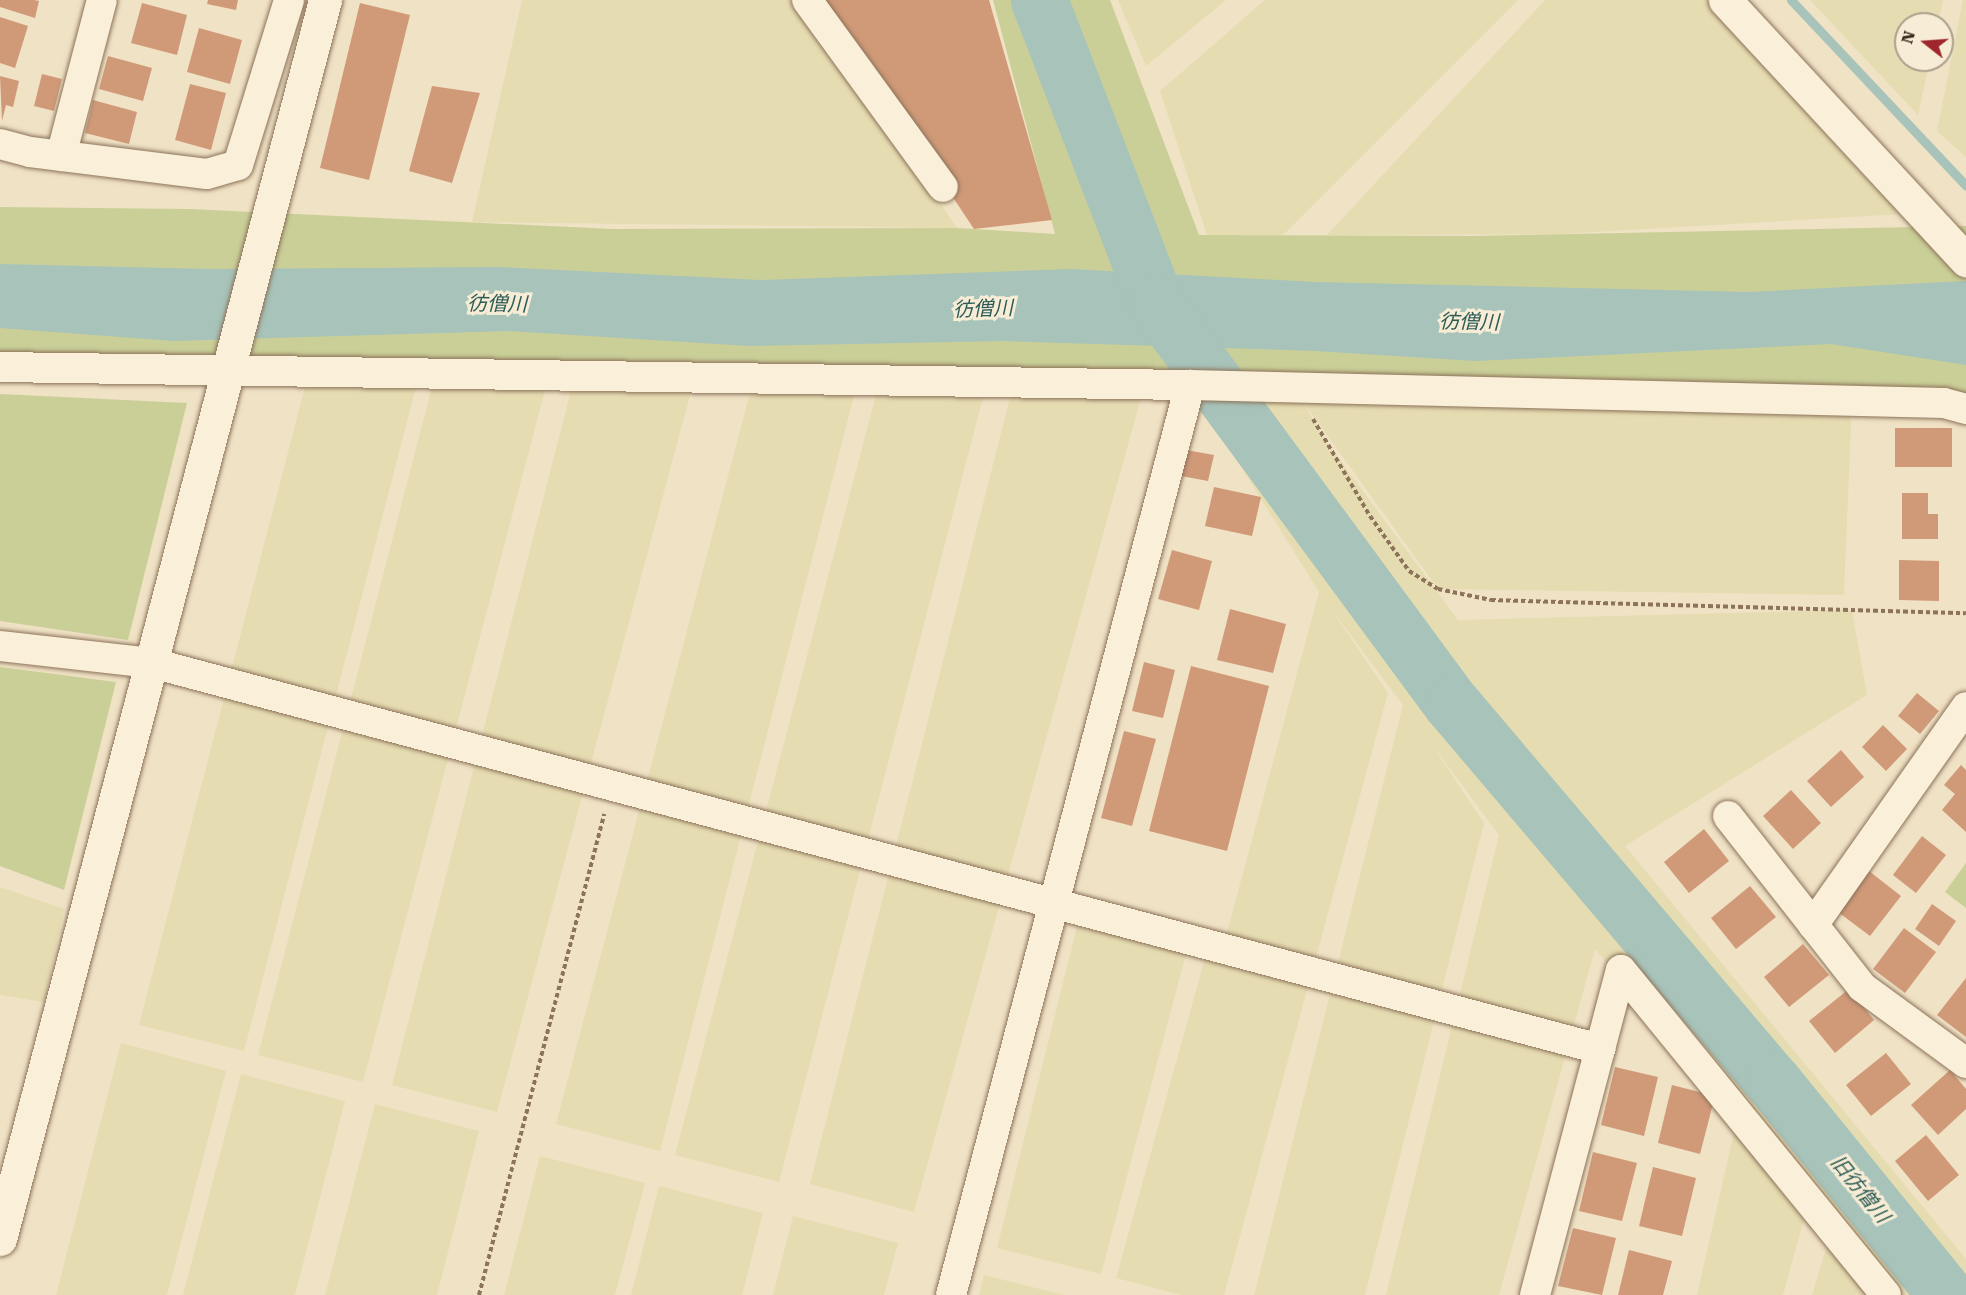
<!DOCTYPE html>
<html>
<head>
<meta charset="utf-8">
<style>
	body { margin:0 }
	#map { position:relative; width:1966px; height:1295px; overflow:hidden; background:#f0e2c5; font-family:"Roboto Serif","Noto Sans JP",serif }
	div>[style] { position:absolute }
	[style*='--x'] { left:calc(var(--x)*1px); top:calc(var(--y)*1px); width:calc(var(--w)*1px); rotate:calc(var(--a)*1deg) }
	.farmland>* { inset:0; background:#e6dcb2 }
	.green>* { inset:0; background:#cacf98 }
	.water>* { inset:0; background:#a7c3ba }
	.stream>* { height:9px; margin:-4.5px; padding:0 4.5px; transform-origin:4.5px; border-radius:4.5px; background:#a7c3ba }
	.river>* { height:57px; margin:-28.5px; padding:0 28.5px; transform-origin:28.5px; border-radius:28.5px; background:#a7c3ba }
	.building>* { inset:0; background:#d09a79 }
	.path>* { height:4px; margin-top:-2px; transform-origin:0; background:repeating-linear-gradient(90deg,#8c735a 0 4.5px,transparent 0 7.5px) }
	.roads { filter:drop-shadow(0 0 2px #8c735a) drop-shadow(0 0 2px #8c735a) }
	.street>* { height:30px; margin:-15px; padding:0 15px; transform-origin:15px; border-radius:15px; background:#faefd9 }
	.secondary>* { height:33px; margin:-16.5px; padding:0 16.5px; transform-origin:16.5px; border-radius:16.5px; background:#faefd9 }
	span { translate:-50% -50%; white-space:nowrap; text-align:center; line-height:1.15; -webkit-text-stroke:6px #f7ecd5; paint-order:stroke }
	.water-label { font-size:20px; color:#2d5c57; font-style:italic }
	.north { position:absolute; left:1894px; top:12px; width:60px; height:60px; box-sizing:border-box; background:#f7ecd5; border:2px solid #ac9f8c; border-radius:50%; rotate:287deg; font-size:16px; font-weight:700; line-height:24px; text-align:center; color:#3b2b1e }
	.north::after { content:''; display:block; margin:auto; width:21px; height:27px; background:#9e272c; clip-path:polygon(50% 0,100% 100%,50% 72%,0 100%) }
</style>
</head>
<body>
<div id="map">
	<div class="farmland">
		<div style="clip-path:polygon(522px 0,804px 0,957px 228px,472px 222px)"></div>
		<div style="clip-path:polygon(1118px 0,1226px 0,1146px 66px)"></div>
		<div style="clip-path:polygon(1265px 0,1518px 0,1283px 235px,1207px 235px,1160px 91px)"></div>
		<div style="clip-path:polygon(1545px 0,1736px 0,1921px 213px,1560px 234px,1327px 235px)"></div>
		<div style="clip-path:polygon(1810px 0,1943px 0,1938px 24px,1906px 24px,1906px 60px,1930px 60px,1918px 115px)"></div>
		<div style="clip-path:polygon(1963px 0,1966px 0,1966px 157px,1937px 131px)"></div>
		<div style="clip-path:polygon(312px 360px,416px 387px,244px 1051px,139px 1025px)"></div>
		<div style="clip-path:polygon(549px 375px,363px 1082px,258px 1055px,431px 391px)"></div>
		<div style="clip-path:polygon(695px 377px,497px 1112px,392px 1085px,572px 387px)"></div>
		<div style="clip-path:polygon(754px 378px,858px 380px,660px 1151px,556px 1124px)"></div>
		<div style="clip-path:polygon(880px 380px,987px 382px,779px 1182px,675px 1155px)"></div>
		<div style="clip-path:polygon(1014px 382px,1145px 384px,914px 1212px,810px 1184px)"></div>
		<div style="clip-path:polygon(1190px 385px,1852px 401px,1844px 595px,1438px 589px,1299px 396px,1326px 441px,1458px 620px,1852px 610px,1867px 695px,1625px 846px,1966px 1259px,1966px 1295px,1812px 1295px,1831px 1232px,1806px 1212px,1783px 1295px,1697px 1295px,1737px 1119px,1595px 949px,1499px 1295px,1386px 1295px,1499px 835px,1430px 742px,1484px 823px,1365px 1295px,1254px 1295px,1403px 705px,1331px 609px,1388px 693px,1224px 1295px,1181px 1295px,1116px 1278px,1209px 944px,1223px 947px,1319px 592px)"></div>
		<div style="clip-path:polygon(0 887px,64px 909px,44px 1002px,0 995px)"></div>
		<div style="clip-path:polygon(1081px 910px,1190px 939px,1101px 1274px,997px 1248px)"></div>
		<div style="clip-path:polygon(121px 1043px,226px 1071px,167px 1295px,56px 1295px)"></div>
		<div style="clip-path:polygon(241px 1074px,345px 1101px,295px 1295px,183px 1295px)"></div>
		<div style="clip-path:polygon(375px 1104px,479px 1131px,437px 1295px,325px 1295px)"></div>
		<div style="clip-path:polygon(540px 1156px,645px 1183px,615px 1295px,504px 1295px)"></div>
		<div style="clip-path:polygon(659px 1186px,763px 1213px,742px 1295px,631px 1295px)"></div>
		<div style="clip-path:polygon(793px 1216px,898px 1243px,884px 1295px,773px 1295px)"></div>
		<div style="clip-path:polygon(984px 1275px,1064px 1295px,979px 1295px)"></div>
	</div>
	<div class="green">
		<div style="clip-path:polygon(993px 0,1110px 0,1199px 235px,1472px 236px,1966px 226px,1966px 397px,1160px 384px,661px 362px,272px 371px,0 367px,0 207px,189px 209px,613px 229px,957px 228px,1055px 234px)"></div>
		<div style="clip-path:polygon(0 394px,187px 403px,128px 640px,0 621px)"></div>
		<div style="clip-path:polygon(0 667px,116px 682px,64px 890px,0 866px)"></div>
		<div style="clip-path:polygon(1966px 863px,1966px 908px,1945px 892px)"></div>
	</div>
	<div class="water">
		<div style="clip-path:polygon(0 264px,210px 269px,498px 267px,761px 280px,1071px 269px,1315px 282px,1749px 292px,1966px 281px,1966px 365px,1831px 344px,1476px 361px,1315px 351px,1003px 341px,749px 346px,509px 331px,174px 341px,0 328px)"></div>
	</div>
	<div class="stream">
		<div style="--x:1791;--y:0;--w:255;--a:46.7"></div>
	</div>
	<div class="river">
		<div style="--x:1039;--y:0;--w:325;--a:68.9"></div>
		<div style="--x:1156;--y:303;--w:498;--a:53.6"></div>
		<div style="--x:1452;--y:704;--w:496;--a:49.7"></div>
		<div style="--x:1773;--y:1082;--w:274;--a:50.9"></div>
	</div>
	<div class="building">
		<div style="clip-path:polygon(0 0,34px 0,39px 1px,35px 18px,0 7px)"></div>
		<div style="clip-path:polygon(208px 0,238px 0,236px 10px,207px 4px)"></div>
		<div style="clip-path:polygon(822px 0,989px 0,1052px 220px,974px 229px)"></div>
		<div style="clip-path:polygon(142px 3px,187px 15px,177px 55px,131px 43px)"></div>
		<div style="clip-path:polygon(360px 3px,410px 15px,369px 180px,320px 168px)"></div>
		<div style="clip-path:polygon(0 17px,28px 26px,15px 68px,0 63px)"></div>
		<div style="clip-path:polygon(199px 28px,242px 40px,230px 84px,187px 72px)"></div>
		<div style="clip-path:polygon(108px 56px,152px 68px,143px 101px,99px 89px)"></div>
		<div style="clip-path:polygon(42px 74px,62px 79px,54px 111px,34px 106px)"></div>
		<div style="clip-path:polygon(0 76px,19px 81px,13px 107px,6px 105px,2px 121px)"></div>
		<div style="clip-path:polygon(190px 84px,226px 93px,211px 150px,175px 140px)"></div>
		<div style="clip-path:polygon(432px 86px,480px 93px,452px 183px,409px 171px)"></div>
		<div style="clip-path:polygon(93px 100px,137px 112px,129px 144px,85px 133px)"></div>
		<div style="clip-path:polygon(1895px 428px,1952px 428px,1952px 467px,1895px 467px)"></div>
		<div style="clip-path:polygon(1186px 450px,1214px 455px,1208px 481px,1181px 476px)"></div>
		<div style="clip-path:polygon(1214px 487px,1261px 497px,1252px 536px,1205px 526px)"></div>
		<div style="clip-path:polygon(1902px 493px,1928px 493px,1928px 514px,1938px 514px,1938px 539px,1902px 539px)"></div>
		<div style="clip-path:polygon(1172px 550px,1212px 561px,1199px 610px,1158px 599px)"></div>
		<div style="clip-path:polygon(1899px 560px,1939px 561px,1939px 601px,1899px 600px)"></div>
		<div style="clip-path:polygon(1230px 609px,1286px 624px,1273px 673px,1217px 660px)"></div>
		<div style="clip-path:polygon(1144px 662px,1175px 670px,1163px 718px,1132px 711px)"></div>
		<div style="clip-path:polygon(1191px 666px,1269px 686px,1227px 851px,1149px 831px)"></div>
		<div style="clip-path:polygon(1917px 693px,1939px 711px,1920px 734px,1898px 716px)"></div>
		<div style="clip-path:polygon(1883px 725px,1907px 749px,1886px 771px,1862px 747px)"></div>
		<div style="clip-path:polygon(1124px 731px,1156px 739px,1132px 826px,1101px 818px)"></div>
		<div style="clip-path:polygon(1841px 750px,1864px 777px,1831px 807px,1807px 781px)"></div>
		<div style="clip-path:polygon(1961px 765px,1966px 770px,1966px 832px,1942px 810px,1955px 794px,1944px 785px)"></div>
		<div style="clip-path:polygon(1791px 790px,1821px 823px,1793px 849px,1763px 816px)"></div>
		<div style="clip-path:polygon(1704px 829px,1729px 861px,1689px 893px,1664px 862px)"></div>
		<div style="clip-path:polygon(1922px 836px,1946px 855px,1916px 893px,1893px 875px)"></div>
		<div style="clip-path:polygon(1869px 871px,1901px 896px,1870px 936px,1838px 912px)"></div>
		<div style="clip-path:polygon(1750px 886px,1776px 917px,1736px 949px,1711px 918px)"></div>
		<div style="clip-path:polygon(1932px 904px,1956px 921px,1939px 946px,1915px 929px)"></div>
		<div style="clip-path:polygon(1904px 928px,1936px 952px,1905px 993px,1873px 969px)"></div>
		<div style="clip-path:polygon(1803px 944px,1829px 975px,1789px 1007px,1764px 977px)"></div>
		<div style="clip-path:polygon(1966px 978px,1966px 1037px,1937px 1015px)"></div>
		<div style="clip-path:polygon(1849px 989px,1874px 1020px,1835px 1053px,1809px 1021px)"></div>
		<div style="clip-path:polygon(1886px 1053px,1911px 1084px,1871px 1116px,1846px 1085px)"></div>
		<div style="clip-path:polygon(1615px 1067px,1658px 1077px,1644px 1136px,1601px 1125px)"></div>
		<div style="clip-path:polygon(1950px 1070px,1966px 1089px,1966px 1109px,1938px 1135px,1911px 1105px)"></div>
		<div style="clip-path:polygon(1672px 1085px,1715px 1096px,1700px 1154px,1658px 1143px)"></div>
		<div style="clip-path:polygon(1926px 1135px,1959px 1175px,1928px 1201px,1895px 1161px)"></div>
		<div style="clip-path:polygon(1593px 1152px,1637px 1163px,1622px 1221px,1579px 1211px)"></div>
		<div style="clip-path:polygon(1653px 1167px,1696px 1178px,1682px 1236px,1639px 1226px)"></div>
		<div style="clip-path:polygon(1573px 1228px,1616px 1238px,1602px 1295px,1558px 1286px)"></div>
		<div style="clip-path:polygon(1629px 1250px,1672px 1261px,1663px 1295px,1618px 1295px)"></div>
	</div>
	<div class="path">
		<div style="--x:1313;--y:419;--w:113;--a:59.6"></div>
		<div style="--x:1370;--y:516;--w:67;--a:54.7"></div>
		<div style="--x:1409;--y:571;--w:34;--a:32"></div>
		<div style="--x:1438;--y:589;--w:54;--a:11.7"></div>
		<div style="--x:1491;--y:600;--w:475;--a:1.6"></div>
		<div style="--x:479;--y:1295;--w:497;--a:-75.4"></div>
	</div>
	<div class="roads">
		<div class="street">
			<div style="--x:807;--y:0;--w:231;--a:54"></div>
			<div style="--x:0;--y:144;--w:31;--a:15"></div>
			<div style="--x:30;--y:152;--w:178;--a:7.1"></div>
			<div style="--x:207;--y:174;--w:32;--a:-16"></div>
			<div style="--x:238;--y:165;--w:173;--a:-72.8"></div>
			<div style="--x:61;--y:156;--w:161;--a:-75.3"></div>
			<div style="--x:0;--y:367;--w:1190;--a:0.87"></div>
			<div style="--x:1190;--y:385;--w:754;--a:1.37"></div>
			<div style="--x:1944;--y:403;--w:23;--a:15"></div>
			<div style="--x:0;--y:646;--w:153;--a:6.4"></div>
			<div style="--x:152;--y:663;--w:1499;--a:14.93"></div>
			<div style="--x:1728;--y:816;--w:217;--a:51.9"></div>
			<div style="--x:1862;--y:987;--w:129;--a:36.2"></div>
			<div style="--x:1813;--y:925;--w:266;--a:-54.9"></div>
			<div style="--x:951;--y:1295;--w:941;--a:-75.28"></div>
			<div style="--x:1535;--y:1295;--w:336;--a:-75.2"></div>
			<div style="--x:1621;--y:970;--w:419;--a:50.8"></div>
		</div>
		<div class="secondary">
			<div style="--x:1725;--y:0;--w:355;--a:47.2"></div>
			<div style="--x:0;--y:1239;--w:1281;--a:-75.3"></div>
		</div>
	</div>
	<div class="water-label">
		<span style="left:497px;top:304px;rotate:1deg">彷僧川</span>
		<span style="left:983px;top:309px;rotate:-2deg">彷僧川</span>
		<span style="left:1469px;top:322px;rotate:1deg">彷僧川</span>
		<span style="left:1860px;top:1189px;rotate:51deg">旧彷僧川</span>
	</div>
	<div class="north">N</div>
</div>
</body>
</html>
